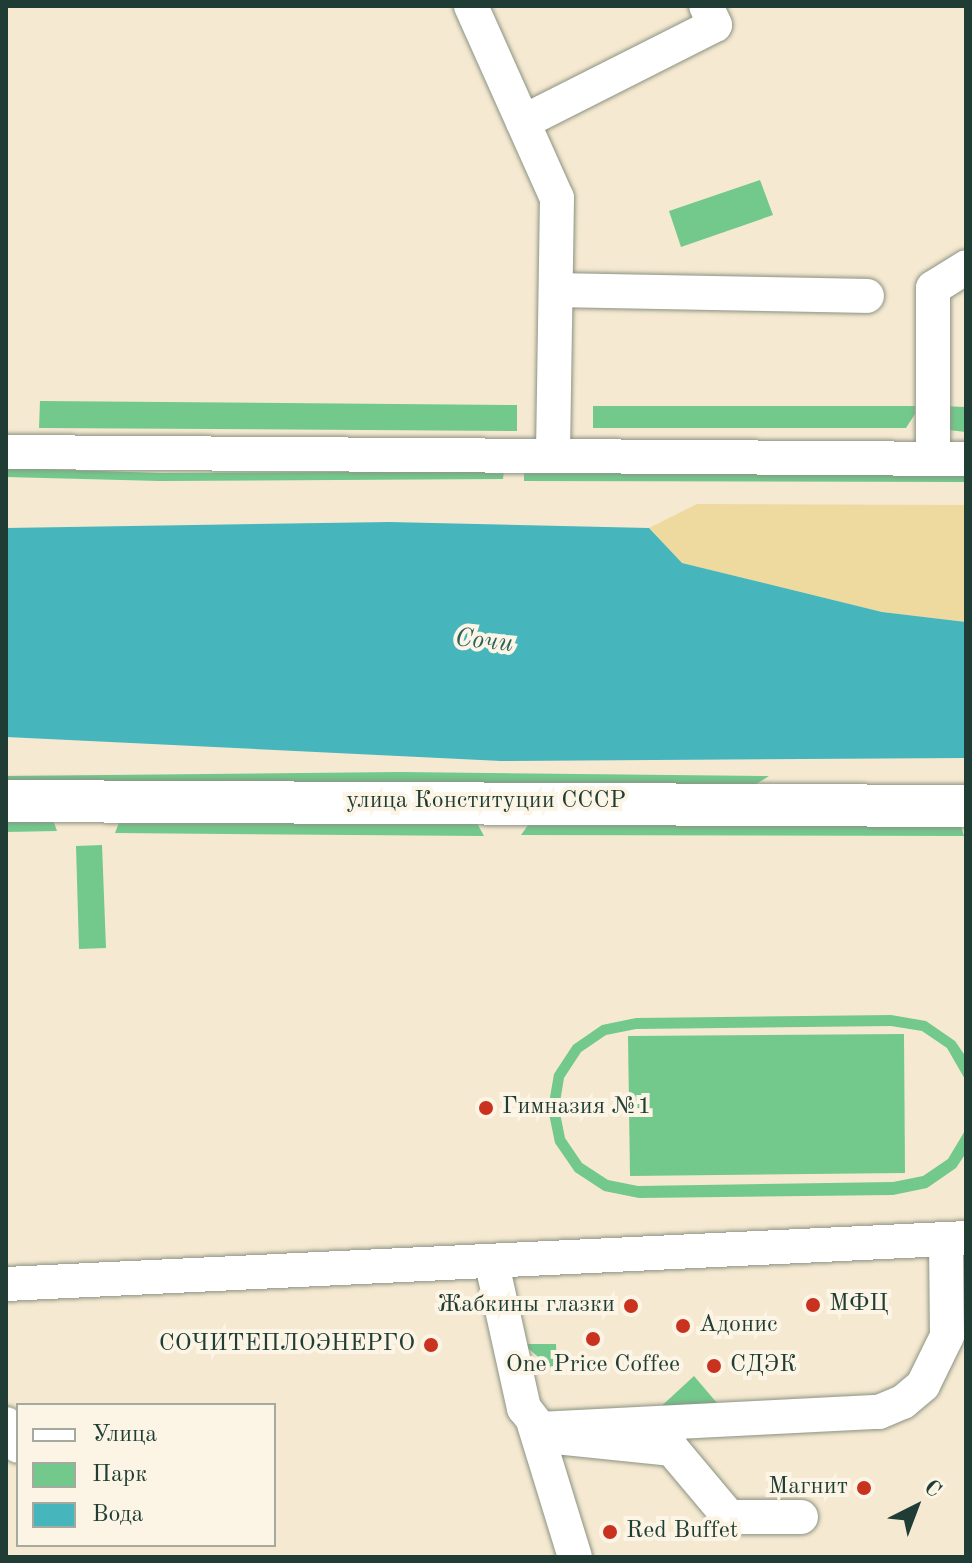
<!DOCTYPE html>
<html>
<head>
<meta charset="utf-8">
<style>
	body { margin:0 }
	#map { position:relative; width:972px; height:1563px; overflow:hidden; background:#f6e9d1; font-family:"Old Standard TT",serif }
	div>[style] { position:absolute }
	[style*='--x'] { left:calc(var(--x)*1px); top:calc(var(--y)*1px); width:calc(var(--w)*1px); rotate:calc(var(--a)*1deg) }
	.green>* { inset:0; background:#73c88c }
	.sand>* { inset:0; background:#eeda9e }
	.water>* { inset:0; background:#47b6bc }
	.roads { filter:drop-shadow(0 0 2px #8a9382) drop-shadow(0 0 2px #8a9382) }
	.minor>* { height:34px; margin:-17px; padding:0 17px; transform-origin:17px; border-radius:17px; background:#fff }
	.major>* { height:42px; margin:-21px; padding:0 21px; transform-origin:21px; border-radius:21px; background:#fff }
	.dots>* { width:22px; height:22px; translate:-50% -50%; box-sizing:border-box; border:4px solid #fcf5e5; border-radius:50% }
	span { translate:-50% -50%; white-space:nowrap; text-align:center; line-height:1.15; -webkit-text-stroke:8px #fcf5e5; paint-order:stroke }
	.street-label { font-size:24px; color:#1f3d34 }
	.poi-label { font-size:24px; color:#1f3d34 }
	.left { translate:0 -50%; text-align:left }
	.right { translate:-100% -50%; text-align:right }
	.water-label { font-size:26px; color:#2b615d; font-style:italic }
	.frame { position:absolute; inset:0; border:8px solid #1f3d34; pointer-events:none }
	.legend { position:absolute; left:16px; top:1403px; width:260px; height:144px; box-sizing:border-box; background:#fcf5e5; border:2px solid #a4ab9e; margin:0; padding:10px 14px; list-style:none; font-size:24px; color:#1f3d34 }
	.legend li { display:flex; align-items:center; gap:16px; height:40px }
	.legend b { width:40px; border:2px solid #a4ab9e }
	.north { position:absolute; left:876px; top:1467px; width:80px; height:80px; -webkit-text-stroke:6px #fcf5e5; paint-order:stroke; rotate:42deg; font-size:22px; font-weight:700; line-height:32px; text-align:center; color:#1f3d34 }
	.north::after { content:''; display:block; margin:auto; width:28px; height:36px; background:#1f3d34; clip-path:polygon(50% 0,100% 100%,50% 72%,0 100%) }
</style>
</head>
<body>
<div id="map">
	<div class="green">
		<div style="clip-path:polygon(760px 180px,773px 215px,681px 247px,669px 211px)"></div>
		<div style="clip-path:polygon(40px 401px,517px 405px,517px 431px,39px 428px)"></div>
		<div style="clip-path:polygon(593px 406px,915px 406px,915px 414px,906px 428px,593px 428px)"></div>
		<div style="clip-path:polygon(940px 406px,966px 407px,966px 432px,948px 430px)"></div>
		<div style="clip-path:polygon(6px 468px,161px 473px,504px 471px,503px 479px,160px 481px,6px 477px)"></div>
		<div style="clip-path:polygon(524px 471px,966px 471px,966px 482px,524px 481px)"></div>
		<div style="clip-path:polygon(400px 772px,769px 776px,753px 786px,6px 784px,6px 776px)"></div>
		<div style="clip-path:polygon(6px 809px,52px 817px,57px 831px,6px 832px)"></div>
		<div style="clip-path:polygon(122px 815px,476px 821px,484px 836px,115px 833px)"></div>
		<div style="clip-path:polygon(531px 821px,961px 826px,964px 836px,521px 835px)"></div>
		<div style="clip-path:polygon(102px 845px,106px 948px,79px 949px,76px 846px)"></div>
		<div style="clip-path:polygon(891px 1015px,926px 1021px,955px 1041px,966px 1057px,966px 1081px,947px 1048px,922px 1031px,891px 1026px,636px 1029px,606px 1035px,581px 1052px,564px 1078px,559px 1108px,565px 1138px,582px 1163px,608px 1180px,638px 1186px,893px 1182px,923px 1176px,948px 1159px,966px 1129px,966px 1153px,956px 1168px,927px 1188px,893px 1195px,639px 1198px,604px 1191px,575px 1172px,555px 1143px,548px 1109px,554px 1074px,573px 1045px,602px 1025px,636px 1018px)"></div>
		<div style="clip-path:polygon(904px 1034px,905px 1173px,630px 1176px,628px 1036px)"></div>
		<div style="clip-path:polygon(523px 1344px,556px 1344px,557px 1373px)"></div>
		<div style="clip-path:polygon(694px 1376px,723px 1410px,655px 1412px)"></div>
	</div>
	<div class="sand">
		<div style="clip-path:polygon(697px 504px,966px 505px,966px 622px,882px 612px,682px 563px,649px 528px)"></div>
	</div>
	<div class="water">
		<div style="clip-path:polygon(389px 522px,649px 528px,682px 563px,882px 612px,966px 622px,966px 758px,501px 761px,6px 737px,6px 528px)"></div>
	</div>
	<div class="roads">
		<div class="minor">
			<div style="--x:471;--y:6;--w:210;--a:65.9"></div>
			<div style="--x:557;--y:198;--w:256;--a:90.9"></div>
			<div style="--x:523;--y:122;--w:215;--a:-26.8"></div>
			<div style="--x:715;--y:25;--w:21;--a:-115"></div>
			<div style="--x:558;--y:290;--w:309;--a:1.1"></div>
			<div style="--x:6;--y:452;--w:960;--a:0.42"></div>
			<div style="--x:933;--y:458;--w:170;--a:-90"></div>
			<div style="--x:933;--y:288;--w:39;--a:-32"></div>
			<div style="--x:492;--y:1264;--w:148;--a:77.5"></div>
			<div style="--x:524;--y:1408;--w:36;--a:52"></div>
			<div style="--x:546;--y:1436;--w:127;--a:5.9"></div>
			<div style="--x:672;--y:1449;--w:89;--a:50"></div>
			<div style="--x:729;--y:1517;--w:72;--a:0"></div>
			<div style="--x:6;--y:1284;--w:961;--a:-2.74"></div>
			<div style="--x:6;--y:1424;--w:25;--a:61"></div>
			<div style="--x:534;--y:1424;--w:139;--a:72.9"></div>
			<div style="--x:539;--y:1429;--w:340;--a:-2.9"></div>
			<div style="--x:879;--y:1412;--w:26;--a:-23"></div>
			<div style="--x:903;--y:1402;--w:26;--a:-40"></div>
			<div style="--x:923;--y:1385;--w:55;--a:-63.9"></div>
			<div style="--x:947;--y:1336;--w:95;--a:-90.6"></div>
		</div>
		<div class="major">
			<div style="--x:6;--y:801;--w:960;--a:0.3"></div>
		</div>
	</div>
	<div class="dots">
		<div style="left:486px;top:1108px;background:#c8321e"></div>
		<div style="left:813px;top:1305px;background:#c8321e"></div>
		<div style="left:631px;top:1306px;background:#c8321e"></div>
		<div style="left:683px;top:1326px;background:#c8321e"></div>
		<div style="left:593px;top:1339px;background:#c8321e"></div>
		<div style="left:431px;top:1345px;background:#c8321e"></div>
		<div style="left:714px;top:1366px;background:#c8321e"></div>
		<div style="left:864px;top:1488px;background:#c8321e"></div>
		<div style="left:610px;top:1532px;background:#c8321e"></div>
	</div>
	<div class="street-label">
		<span style="left:486px;top:802px">улица Конституции СССР</span>
	</div>
	<div class="poi-label">
		<span class="left" style="left:502px;top:1108px">Гимназия №1</span>
		<span class="left" style="left:829px;top:1305px">МФЦ</span>
		<span class="right" style="left:615px;top:1306px">Жабкины глазки</span>
		<span class="left" style="left:699px;top:1326px">Адонис</span>
		<span class="right" style="left:415px;top:1345px">СОЧИТЕПЛОЭНЕРГО</span>
		<span style="left:593px;top:1366px">One Price Coffee</span>
		<span class="left" style="left:730px;top:1366px">СДЭК</span>
		<span class="right" style="left:848px;top:1488px">Магнит</span>
		<span class="left" style="left:626px;top:1532px">Red Buffet</span>
	</div>
	<div class="water-label">
		<span style="left:484px;top:642px;rotate:6deg">Сочи</span>
	</div>
	<div class="frame"></div>
	<ul class="legend">
	<li><b style="height:10px;background:#fff"></b>Улица</li>
	<li><b style="height:22px;background:#73c88c"></b>Парк</li>
	<li><b style="height:22px;background:#47b6bc"></b>Вода</li>
	</ul>
	<div class="north">С</div>
</div>
</body>
</html>
